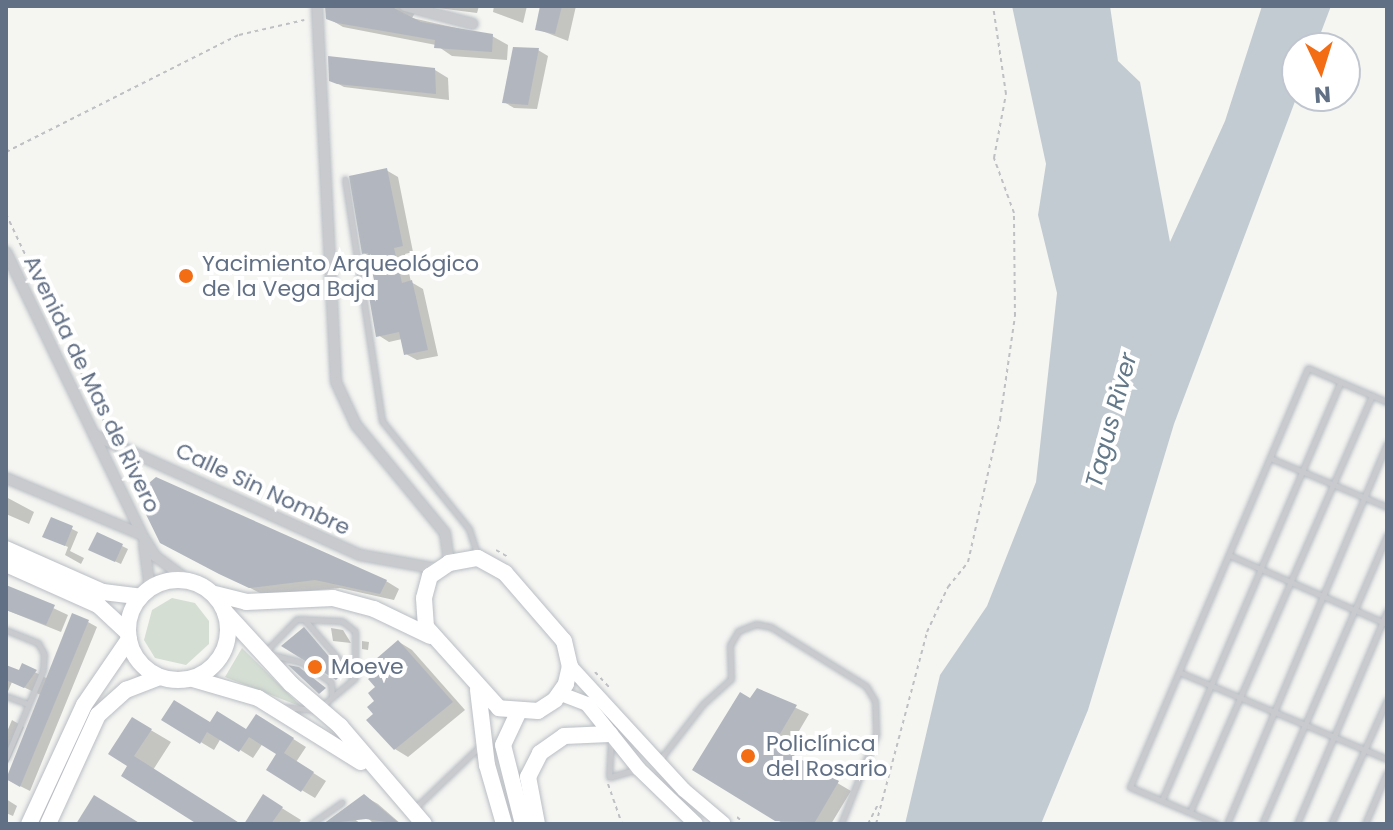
<!DOCTYPE html>
<html>
<head>
<meta charset="utf-8">
<style>
	body { margin:0 }
	#map { position:relative; width:1393px; height:830px; overflow:hidden; background:#f5f6f2; font-family:Poppins,sans-serif }
	div>[style] { position:absolute }
	[style*='--x'] { left:calc(var(--x)*1px); top:calc(var(--y)*1px); width:calc(var(--w)*1px); rotate:calc(var(--a)*1deg) }
	.green>* { inset:0; background:#d5ded3 }
	.water>* { inset:0; background:#c3cbd2 }
	.shadow>* { inset:0; background:#0003 }
	.building>* { inset:0; background:#b2b7bf }
	.path>* { height:2px; margin-top:-1px; transform-origin:0; background:repeating-linear-gradient(90deg,#bec0c3 0 4px,transparent 0 8px) }
	.roads { filter:drop-shadow(0 0 2px #b9bdc3) drop-shadow(0 0 2px #b9bdc3) }
	.service>* { height:5px; margin:-2.5px; padding:0 2.5px; transform-origin:2.5px; border-radius:2.5px; background:#c8cace }
	.minor>* { height:10px; margin:-5px; padding:0 5px; transform-origin:5px; border-radius:5px; background:#c8cace }
	.secondary>* { height:14px; margin:-7px; padding:0 7px; transform-origin:7px; border-radius:7px; background:#fff }
	.primary>* { height:16px; margin:-8px; padding:0 8px; transform-origin:8px; border-radius:8px; background:#fff }
	.primary>.ring { margin:-8px; padding:0; box-sizing:content-box; background:none; border:16px solid #fff; border-radius:50% }
	.trunk>* { height:16px; margin:-8px; padding:0 8px; transform-origin:8px; border-radius:8px; background:#fff }
	.dots>* { width:22px; height:22px; translate:-50% -50%; box-sizing:border-box; border:4px solid #fff; border-radius:50% }
	span { translate:-50% -50%; white-space:nowrap; text-align:center; line-height:1.15; -webkit-text-stroke:8px #fff; paint-order:stroke }
	.poi-label { font-size:22px; color:#627086 }
	.left { translate:0 -50%; text-align:left }
	.street-label { font-size:22px; color:#627086 }
	.water-label { font-size:24px; color:#63798a; font-style:italic }
	.frame { position:absolute; inset:0; border:8px solid #627086; pointer-events:none }
	.north { position:absolute; left:1281px; top:32px; width:80px; height:80px; box-sizing:border-box; background:#fff; border:2px solid #c0c6cf; border-radius:50%; rotate:176deg; font-size:22px; font-weight:700; line-height:32px; text-align:center; color:#627086 }
	.north::after { content:''; display:block; margin:auto; width:28px; height:36px; background:#f36d15; clip-path:polygon(50% 0,100% 100%,50% 72%,0 100%) }
</style>
</head>
<body>
<div id="map">
	<div class="green">
		<div style="clip-path:polygon(172px 598px,195px 603px,209px 621px,209px 644px,186px 665px,155px 658px,144px 640px,152px 610px)"></div>
		<div style="clip-path:polygon(242px 648px,302px 707px,225px 677px)"></div>
	</div>
	<div class="water">
		<div style="clip-path:polygon(1012px 6px,1110px 6px,1118px 61px,1140px 82px,1170px 242px,1225px 121px,1262px 6px,1331px 6px,1315px 48px,1297px 48px,1297px 96px,1174px 424px,1088px 710px,1041px 824px,905px 824px,940px 675px,987px 606px,1036px 482px,1057px 293px,1038px 215px,1046px 164px)"></div>
	</div>
	<div class="shadow">
		<div style="clip-path:polygon(327px 6px,419px 6px,412px 18px,492px 36px,508px 45px,507px 60px,452px 56px,436px 45px,343px 27px,328px 18px)"></div>
		<div style="clip-path:polygon(422px 6px,479px 6px,477px 13px)"></div>
		<div style="clip-path:polygon(494px 6px,527px 6px,523px 23px,493px 12px)"></div>
		<div style="clip-path:polygon(543px 6px,576px 6px,568px 41px,537px 29px)"></div>
		<div style="clip-path:polygon(538px 50px,548px 56px,537px 109px,514px 108px,504px 102px)"></div>
		<div style="clip-path:polygon(435px 70px,448px 78px,449px 100px,344px 87px,331px 80px)"></div>
		<div style="clip-path:polygon(386px 170px,398px 177px,413px 252px,405px 254px,411px 282px,423px 289px,438px 356px,417px 360px,406px 354px,402px 339px,389px 342px,378px 335px,378px 291px,371px 257px,364px 253px)"></div>
		<div style="clip-path:polygon(6px 497px,34px 512px,29px 524px,6px 514px)"></div>
		<div style="clip-path:polygon(52px 519px,78px 532px,70px 551px,84px 558px,81px 564px,65px 555px,68px 547px,50px 539px)"></div>
		<div style="clip-path:polygon(98px 534px,128px 549px,121px 564px,97px 553px)"></div>
		<div style="clip-path:polygon(176px 550px,386px 581px,399px 589px,394px 600px,340px 588px,264px 595px)"></div>
		<div style="clip-path:polygon(6px 586px,68px 615px,61px 632px,6px 610px)"></div>
		<div style="clip-path:polygon(88px 622px,97px 627px,30px 791px,8px 780px,41px 695px,12px 682px,6px 696px,6px 667px,20px 673px,23px 666px,48px 679px)"></div>
		<div style="clip-path:polygon(331px 628px,343px 630px,351px 643px,333px 641px)"></div>
		<div style="clip-path:polygon(362px 641px,369px 642px,368px 650px,362px 649px)"></div>
		<div style="clip-path:polygon(399px 642px,412px 650px,465px 710px,408px 757px,395px 749px,376px 714px,378px 688px)"></div>
		<div style="clip-path:polygon(757px 690px,809px 714px,786px 753px,851px 791px,831px 824px,784px 824px,695px 769px)"></div>
		<div style="clip-path:polygon(257px 716px,306px 747px,296px 762px,326px 781px,315px 798px,268px 770px,279px 753px,263px 743px,253px 758px,221px 738px,214px 750px,164px 720px,247px 732px)"></div>
		<div style="clip-path:polygon(132px 719px,171px 742px,153px 770px,239px 824px,201px 824px,130px 766px)"></div>
		<div style="clip-path:polygon(12px 720px,24px 727px,6px 768px,6px 734px)"></div>
		<div style="clip-path:polygon(364px 796px,378px 804px,401px 824px,374px 824px,353px 804px)"></div>
		<div style="clip-path:polygon(264px 797px,301px 820px,298px 824px,247px 824px)"></div>
		<div style="clip-path:polygon(6px 799px,17px 806px,13px 816px,6px 813px)"></div>
		<div style="clip-path:polygon(344px 811px,361px 824px,326px 824px)"></div>
	</div>
	<div class="building">
		<div style="clip-path:polygon(325px 6px,394px 8px,421px 22px,493px 34px,492px 52px,434px 48px,435px 40px,337px 23px,326px 19px)"></div>
		<div style="clip-path:polygon(540px 6px,562px 6px,555px 34px,535px 30px)"></div>
		<div style="clip-path:polygon(513px 47px,539px 48px,528px 105px,502px 103px)"></div>
		<div style="clip-path:polygon(328px 56px,435px 68px,436px 94px,337px 84px,329px 81px)"></div>
		<div style="clip-path:polygon(387px 168px,403px 246px,394px 248px,402px 283px,412px 280px,428px 350px,404px 355px,399px 332px,376px 337px,368px 291px,376px 289px,368px 253px,362px 254px,349px 176px)"></div>
		<div style="clip-path:polygon(156px 477px,387px 580px,380px 594px,315px 580px,249px 588px,219px 574px,160px 543px,136px 494px)"></div>
		<div style="clip-path:polygon(51px 517px,73px 526px,65px 546px,42px 537px)"></div>
		<div style="clip-path:polygon(97px 532px,123px 544px,115px 562px,88px 550px)"></div>
		<div style="clip-path:polygon(6px 585px,55px 605px,46px 625px,6px 610px)"></div>
		<div style="clip-path:polygon(72px 613px,89px 620px,20px 787px,6px 779px)"></div>
		<div style="clip-path:polygon(304px 627px,343px 673px,336px 680px,281px 646px)"></div>
		<div style="clip-path:polygon(398px 640px,453px 702px,394px 750px,366px 720px,373px 714px,367px 707px,374px 701px,368px 693px,375px 687px,368px 679px,376px 673px,369px 665px)"></div>
		<div style="clip-path:polygon(22px 663px,37px 670px,24px 688px,6px 680px,6px 665px,19px 670px)"></div>
		<div style="clip-path:polygon(288px 665px,299px 667px,326px 688px,319px 694px)"></div>
		<div style="clip-path:polygon(757px 688px,797px 705px,774px 744px,839px 781px,815px 822px,775px 821px,692px 770px,740px 692px,750px 698px)"></div>
		<div style="clip-path:polygon(174px 700px,210px 722px,217px 711px,246px 729px,256px 714px,294px 738px,284px 753px,314px 772px,301px 792px,266px 770px,276px 754px,249px 737px,239px 752px,207px 732px,200px 744px,161px 720px)"></div>
		<div style="clip-path:polygon(132px 717px,152px 729px,134px 756px,241px 824px,197px 824px,121px 776px,127px 766px,108px 754px)"></div>
		<div style="clip-path:polygon(263px 794px,283px 807px,271px 824px,244px 824px)"></div>
		<div style="clip-path:polygon(364px 794px,400px 824px,366px 819px,323px 824px)"></div>
		<div style="clip-path:polygon(94px 795px,141px 824px,76px 824px)"></div>
	</div>
	<div class="path">
		<div style="--x:6;--y:152;--w:261;--a:-26.7"></div>
		<div style="--x:239;--y:35;--w:67;--a:-13"></div>
		<div style="--x:6;--y:214;--w:234;--a:64.7"></div>
		<div style="--x:496;--y:550;--w:14;--a:30"></div>
		<div style="--x:595;--y:672;--w:22;--a:47"></div>
		<div style="--x:608;--y:784;--w:42;--a:70.7"></div>
		<div style="--x:737;--y:817;--w:11;--a:41"></div>
		<div style="--x:868;--y:824;--w:22;--a:-63"></div>
		<div style="--x:876;--y:824;--w:199;--a:-75.1"></div>
		<div style="--x:927;--y:632;--w:50;--a:-65"></div>
		<div style="--x:948;--y:587;--w:32;--a:-51"></div>
		<div style="--x:968;--y:562;--w:146;--a:-77.3"></div>
		<div style="--x:1000;--y:420;--w:105;--a:-81.8"></div>
		<div style="--x:1015;--y:316;--w:103;--a:-90.6"></div>
		<div style="--x:1014;--y:213;--w:59;--a:-110"></div>
		<div style="--x:994;--y:158;--w:65;--a:-79.4"></div>
		<div style="--x:1006;--y:94;--w:89;--a:-98.4"></div>
	</div>
	<div class="roads">
		<div class="service">
			<div style="--x:345;--y:179;--w:245;--a:81.3"></div>
			<div style="--x:382;--y:421;--w:139;--a:51.1"></div>
			<div style="--x:469;--y:529;--w:26;--a:72"></div>
			<div style="--x:1270;--y:458;--w:127;--a:22.7"></div>
			<div style="--x:1229;--y:555;--w:172;--a:23.6"></div>
			<div style="--x:304;--y:619;--w:77;--a:49.2"></div>
			<div style="--x:6;--y:630;--w:35;--a:22"></div>
			<div style="--x:38;--y:643;--w:13;--a:61"></div>
			<div style="--x:44;--y:654;--w:16;--a:94"></div>
			<div style="--x:43;--y:670;--w:95;--a:112.8"></div>
			<div style="--x:264;--y:653;--w:47;--a:-45.9"></div>
			<div style="--x:297;--y:619;--w:45;--a:2.5"></div>
			<div style="--x:342;--y:621;--w:16;--a:38"></div>
			<div style="--x:355;--y:631;--w:47;--a:90"></div>
			<div style="--x:355;--y:678;--w:30;--a:140"></div>
			<div style="--x:269;--y:654;--w:33;--a:14"></div>
			<div style="--x:301;--y:662;--w:36;--a:34"></div>
			<div style="--x:331;--y:682;--w:15;--a:86"></div>
			<div style="--x:332;--y:697;--w:12;--a:138"></div>
			<div style="--x:1179;--y:672;--w:225;--a:22.7"></div>
			<div style="--x:6;--y:696;--w:23;--a:20"></div>
			<div style="--x:285;--y:707;--w:29;--a:6"></div>
			<div style="--x:658;--y:762;--w:73;--a:-52.2"></div>
			<div style="--x:703;--y:704;--w:38;--a:-42"></div>
			<div style="--x:731;--y:679;--w:34;--a:-92"></div>
			<div style="--x:730;--y:645;--w:16;--a:-60"></div>
			<div style="--x:738;--y:631;--w:19;--a:-21"></div>
			<div style="--x:756;--y:624;--w:15;--a:11"></div>
			<div style="--x:771;--y:627;--w:112;--a:31.8"></div>
			<div style="--x:866;--y:686;--w:17;--a:59"></div>
			<div style="--x:875;--y:701;--w:34;--a:88"></div>
			<div style="--x:876;--y:735;--w:96;--a:111.5"></div>
			<div style="--x:609;--y:777;--w:38;--a:-87"></div>
			<div style="--x:610;--y:777;--w:25;--a:-16"></div>
			<div style="--x:1162;--y:800;--w:454;--a:-66.9"></div>
			<div style="--x:413;--y:810;--w:94;--a:-43.7"></div>
			<div style="--x:1190;--y:812;--w:455;--a:-66.4"></div>
			<div style="--x:311;--y:824;--w:38;--a:-35"></div>
			<div style="--x:1217;--y:824;--w:95;--a:-157"></div>
			<div style="--x:1130;--y:787;--w:455;--a:-67"></div>
			<div style="--x:1308;--y:368;--w:86;--a:23.3"></div>
			<div style="--x:1227;--y:824;--w:413;--a:-67.2"></div>
			<div style="--x:1262;--y:824;--w:315;--a:-66.6"></div>
			<div style="--x:1297;--y:824;--w:231;--a:-67.1"></div>
			<div style="--x:1331;--y:824;--w:136;--a:-65.7"></div>
			<div style="--x:1365;--y:824;--w:56;--a:-67.1"></div>
		</div>
		<div class="minor">
			<div style="--x:317;--y:6;--w:376;--a:87.1"></div>
			<div style="--x:336;--y:382;--w:47;--a:65.1"></div>
			<div style="--x:356;--y:425;--w:140;--a:50.5"></div>
			<div style="--x:445;--y:533;--w:30;--a:82"></div>
			<div style="--x:405;--y:6;--w:70;--a:14.8"></div>
			<div style="--x:6;--y:252;--w:314;--a:64.3"></div>
			<div style="--x:142;--y:535;--w:25;--a:58"></div>
			<div style="--x:155;--y:556;--w:42;--a:36.3"></div>
			<div style="--x:94;--y:435;--w:292;--a:24.3"></div>
			<div style="--x:360;--y:555;--w:79;--a:10.2"></div>
			<div style="--x:6;--y:478;--w:147;--a:22.7"></div>
			<div style="--x:144;--y:544;--w:45;--a:82.4"></div>
		</div>
		<div class="secondary">
			<div style="--x:570;--y:666;--w:168;--a:47.4"></div>
			<div style="--x:684;--y:790;--w:52;--a:40.4"></div>
			<div style="--x:561;--y:694;--w:28;--a:21"></div>
			<div style="--x:587;--y:704;--w:83;--a:51.3"></div>
			<div style="--x:639;--y:769;--w:79;--a:44"></div>
		</div>
		<div class="primary">
			<div style="--x:6;--y:549;--w:106;--a:23.9"></div>
			<div style="--x:103;--y:592;--w:38;--a:7"></div>
			<div style="--x:478;--y:558;--w:31;--a:29"></div>
			<div style="--x:505;--y:573;--w:90;--a:49.1"></div>
			<div style="--x:564;--y:641;--w:26;--a:77"></div>
			<div style="--x:570;--y:666;--w:18;--a:103"></div>
			<div style="--x:566;--y:684;--w:19;--a:125"></div>
			<div style="--x:555;--y:700;--w:20;--a:147"></div>
			<div style="--x:538;--y:711;--w:39;--a:-176"></div>
			<div style="--x:499;--y:708;--w:109;--a:-132"></div>
			<div style="--x:426;--y:627;--w:29;--a:-94"></div>
			<div style="--x:424;--y:598;--w:23;--a:-75"></div>
			<div style="--x:430;--y:576;--w:23;--a:-34"></div>
			<div style="--x:449;--y:563;--w:29;--a:-10"></div>
			<div style="--x:6;--y:564;--w:101;--a:24"></div>
			<div style="--x:98;--y:605;--w:41;--a:43"></div>
			<div class="ring" style="left:128px;top:580px;width:84px;height:84px"></div>
			<div style="--x:215;--y:594;--w:32;--a:14"></div>
			<div style="--x:246;--y:602;--w:87;--a:-2.6"></div>
			<div style="--x:333;--y:598;--w:42;--a:15"></div>
			<div style="--x:374;--y:609;--w:62;--a:25.7"></div>
			<div style="--x:225;--y:612;--w:98;--a:47.5"></div>
			<div style="--x:291;--y:684;--w:65;--a:40.6"></div>
			<div style="--x:340;--y:726;--w:129;--a:49.4"></div>
			<div style="--x:193;--y:679;--w:68;--a:16.3"></div>
			<div style="--x:258;--y:698;--w:121;--a:31.9"></div>
			<div style="--x:29;--y:824;--w:131;--a:-65.2"></div>
			<div style="--x:84;--y:705;--w:80;--a:-55.7"></div>
			<div style="--x:48;--y:824;--w:120;--a:-65.4"></div>
			<div style="--x:98;--y:715;--w:38;--a:-42"></div>
			<div style="--x:126;--y:690;--w:36;--a:-21"></div>
		</div>
		<div class="trunk">
			<div style="--x:478;--y:690;--w:76;--a:83.2"></div>
			<div style="--x:487;--y:765;--w:61;--a:73.9"></div>
			<div style="--x:518;--y:713;--w:35;--a:115"></div>
			<div style="--x:503;--y:745;--w:81;--a:75.8"></div>
			<div style="--x:537;--y:824;--w:48;--a:-100.8"></div>
			<div style="--x:528;--y:777;--w:27;--a:-63"></div>
			<div style="--x:540;--y:753;--w:29;--a:-35"></div>
			<div style="--x:564;--y:736;--w:46;--a:-2.5"></div>
		</div>
	</div>
	<div class="dots">
		<div style="left:186px;top:276px;background:#f36d15"></div>
		<div style="left:315px;top:667px;background:#f36d15"></div>
		<div style="left:748px;top:756px;background:#f36d15"></div>
	</div>
	<div class="poi-label">
		<span class="left" style="left:202px;top:276px">Yacimiento Arqueológico<br>de la Vega Baja</span>
		<span class="left" style="left:331px;top:667px">Moeve</span>
		<span class="left" style="left:766px;top:756px">Policlínica<br>del Rosario</span>
	</div>
	<div class="street-label">
		<span style="left:92px;top:384px;rotate:64deg">Avenida de Mas de Rivero</span>
		<span style="left:263px;top:489px;rotate:25deg">Calle Sin Nombre</span>
	</div>
	<div class="water-label">
		<span style="left:1111px;top:420px;rotate:-75deg">Tagus River</span>
	</div>
	<div class="frame"></div>
	<div class="north">N</div>
</div>
</body>
</html>
